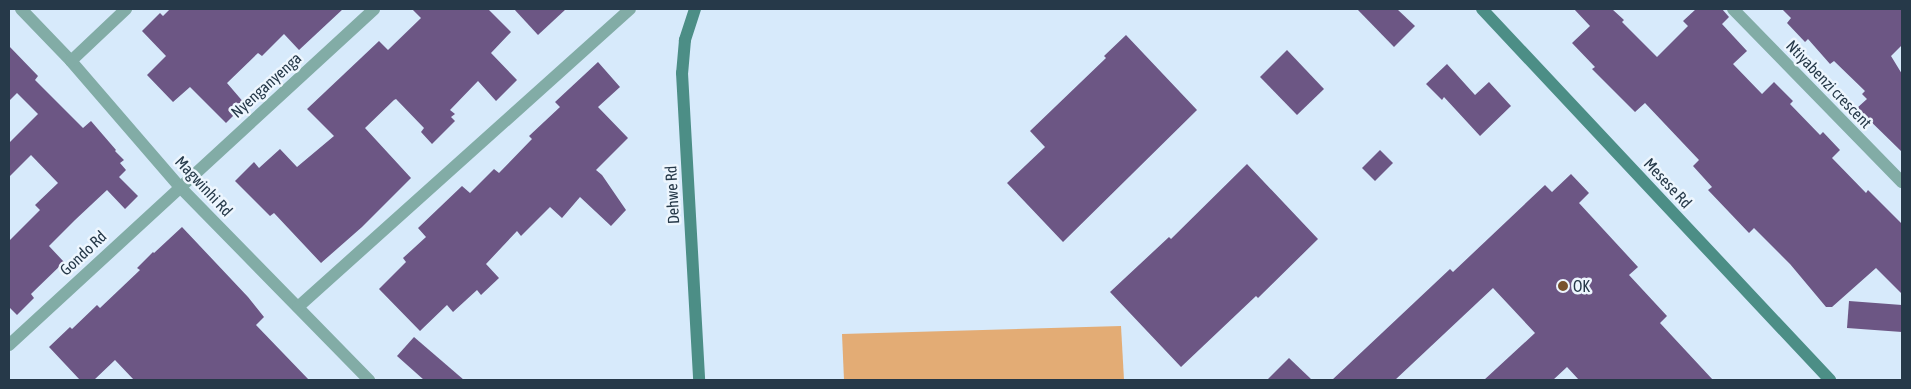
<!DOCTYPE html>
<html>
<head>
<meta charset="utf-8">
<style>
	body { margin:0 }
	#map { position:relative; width:1911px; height:389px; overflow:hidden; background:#d7eafb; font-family:"Asap Condensed",sans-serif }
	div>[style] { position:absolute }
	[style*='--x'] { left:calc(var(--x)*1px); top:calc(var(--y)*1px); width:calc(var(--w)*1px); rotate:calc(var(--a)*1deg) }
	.green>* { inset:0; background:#e3ac75 }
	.building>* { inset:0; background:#6c5684 }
	.street>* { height:12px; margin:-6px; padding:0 6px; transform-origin:6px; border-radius:6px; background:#82aca6 }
	.secondary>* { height:12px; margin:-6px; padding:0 6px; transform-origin:6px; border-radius:6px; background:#4c8e86 }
	.dots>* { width:14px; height:14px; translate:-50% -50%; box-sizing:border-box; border:2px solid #edf6fe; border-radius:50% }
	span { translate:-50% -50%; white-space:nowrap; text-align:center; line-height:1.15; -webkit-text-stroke:5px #edf6fe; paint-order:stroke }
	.street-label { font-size:16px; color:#263949 }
	.poi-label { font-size:16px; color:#263949 }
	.left { translate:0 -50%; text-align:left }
	.frame { position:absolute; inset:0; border:10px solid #263949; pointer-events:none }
</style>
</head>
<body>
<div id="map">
	<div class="green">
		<div style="clip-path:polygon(1121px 326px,1124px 380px,844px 380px,842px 334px)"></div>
	</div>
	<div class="building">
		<div style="clip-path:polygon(170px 9px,343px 9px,299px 50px,284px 34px,262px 56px,258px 53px,227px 83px,245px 104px,226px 123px,190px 87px,173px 102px,147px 75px,166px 56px,142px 31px,160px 13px,163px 16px)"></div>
		<div style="clip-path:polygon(412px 9px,488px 9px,511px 32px,491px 53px,517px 80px,496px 101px,478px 81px,450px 110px,455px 114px,451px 117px,455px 121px,432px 144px,421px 132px,424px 128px,396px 99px,394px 100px,365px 128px,411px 178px,362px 227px,321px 263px,274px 213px,270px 216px,235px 181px,254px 162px,259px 168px,280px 149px,297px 167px,334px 136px,307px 109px,379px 41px,388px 50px,421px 18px)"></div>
		<div style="clip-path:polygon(514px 9px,566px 9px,538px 35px)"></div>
		<div style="clip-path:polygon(1357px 9px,1397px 9px,1415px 26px,1394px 47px)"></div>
		<div style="clip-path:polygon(1574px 9px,1612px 9px,1624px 20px,1622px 22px,1657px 57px,1688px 26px,1683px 21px,1696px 9px,1722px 9px,1729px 17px,1722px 24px,1747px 51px,1733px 64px,1762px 94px,1774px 82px,1793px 101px,1790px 104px,1820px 135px,1823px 132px,1840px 150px,1832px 158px,1866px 193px,1868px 190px,1902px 224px,1902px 294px,1876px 268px,1832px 307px,1826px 307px,1790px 264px,1754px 228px,1749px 233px,1708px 190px,1712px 187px,1693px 166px,1699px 160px,1645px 103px,1635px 112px,1592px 69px,1595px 67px,1572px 43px,1590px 26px)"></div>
		<div style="clip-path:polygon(1782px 9px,1902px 9px,1902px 45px,1891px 56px,1902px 74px,1902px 152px,1857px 108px,1867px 99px,1862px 94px,1865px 91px,1834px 61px,1830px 64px,1808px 39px,1805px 42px,1787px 23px,1791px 18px)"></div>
		<div style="clip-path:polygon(1126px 35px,1197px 110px,1063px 242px,1007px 183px,1045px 147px,1030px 131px,1106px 58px,1104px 56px)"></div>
		<div style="clip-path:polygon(9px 46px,38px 76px,35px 80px,83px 128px,91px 121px,116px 150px,115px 151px,124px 160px,120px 163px,126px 170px,119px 177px,138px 196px,125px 209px,107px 190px,75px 220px,49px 246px,64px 262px,31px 294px,34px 298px,17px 315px,9px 307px,9px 241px,40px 210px,35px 205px,58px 183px,31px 155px,9px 177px,9px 143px,38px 114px,17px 93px,9px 101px)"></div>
		<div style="clip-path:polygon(1287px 50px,1324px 89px,1297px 115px,1260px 77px)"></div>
		<div style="clip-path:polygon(598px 62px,620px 87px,598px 107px,628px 138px,596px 170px,602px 175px,626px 210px,611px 226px,580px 197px,562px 218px,550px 207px,521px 236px,517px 231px,486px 264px,499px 278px,481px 295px,477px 290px,453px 312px,447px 305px,420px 331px,379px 289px,406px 262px,403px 258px,426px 237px,418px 228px,462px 186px,470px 193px,494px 169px,499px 173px,532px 139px,529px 136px,560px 107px,555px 102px)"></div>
		<div style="clip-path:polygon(1447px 64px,1475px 95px,1489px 82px,1511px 106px,1480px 136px,1444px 97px,1442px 100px,1426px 84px)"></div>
		<div style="clip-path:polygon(1380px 150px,1393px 163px,1375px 181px,1362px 168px)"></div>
		<div style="clip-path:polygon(1247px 164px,1318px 239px,1258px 298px,1256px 296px,1181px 367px,1110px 292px,1169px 237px,1171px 239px)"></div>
		<div style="clip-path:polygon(1571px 174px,1589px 193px,1579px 203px,1638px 267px,1629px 275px,1667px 316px,1660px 323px,1713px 380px,1579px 380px,1567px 367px,1553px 380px,1484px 380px,1535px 333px,1493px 288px,1395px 380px,1332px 380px,1450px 269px,1453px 272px,1545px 185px,1552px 192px)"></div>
		<div style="clip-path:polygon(182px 227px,248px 297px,264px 317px,256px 325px,309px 380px,134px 380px,115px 360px,94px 380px,80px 380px,49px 347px,70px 327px,72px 329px,97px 305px,100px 308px,140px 270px,137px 268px,153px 252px,154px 253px)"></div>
		<div style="clip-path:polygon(1849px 301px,1902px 305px,1902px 332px,1847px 328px)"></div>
		<div style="clip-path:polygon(414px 337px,464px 380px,424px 380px,397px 356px)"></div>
		<div style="clip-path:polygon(1289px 358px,1312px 380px,1267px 380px)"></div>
	</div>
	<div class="street">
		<div style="--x:21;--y:9;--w:72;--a:46.1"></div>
		<div style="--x:71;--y:61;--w:165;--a:49.2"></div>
		<div style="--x:179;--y:186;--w:272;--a:45.6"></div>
		<div style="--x:1733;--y:9;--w:242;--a:45.7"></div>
		<div style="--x:71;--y:61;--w:76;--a:-43.4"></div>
		<div style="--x:298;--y:307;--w:446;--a:-41.9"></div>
		<div style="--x:9;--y:345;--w:496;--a:-42.6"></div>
	</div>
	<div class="secondary">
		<div style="--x:695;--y:9;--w:33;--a:108"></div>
		<div style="--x:685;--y:40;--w:33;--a:95"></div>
		<div style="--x:682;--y:73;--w:307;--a:86.8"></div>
		<div style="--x:1482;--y:9;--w:509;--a:46.83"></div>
	</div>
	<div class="dots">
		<div style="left:1563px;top:286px;background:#78532e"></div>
	</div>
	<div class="street-label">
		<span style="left:1829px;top:84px;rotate:46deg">Ntiyabenzi crescent</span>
		<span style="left:266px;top:85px;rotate:-42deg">Nyenganyenga</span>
		<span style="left:1668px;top:183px;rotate:47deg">Mesese Rd</span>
		<span style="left:204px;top:186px;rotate:47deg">Magwinhi Rd</span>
		<span style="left:672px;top:195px;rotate:-93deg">Dehwe Rd</span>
		<span style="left:83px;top:253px;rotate:-43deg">Gondo Rd</span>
	</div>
	<div class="poi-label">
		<span class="left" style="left:1573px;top:286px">OK</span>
	</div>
	<div class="frame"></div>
</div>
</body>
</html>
